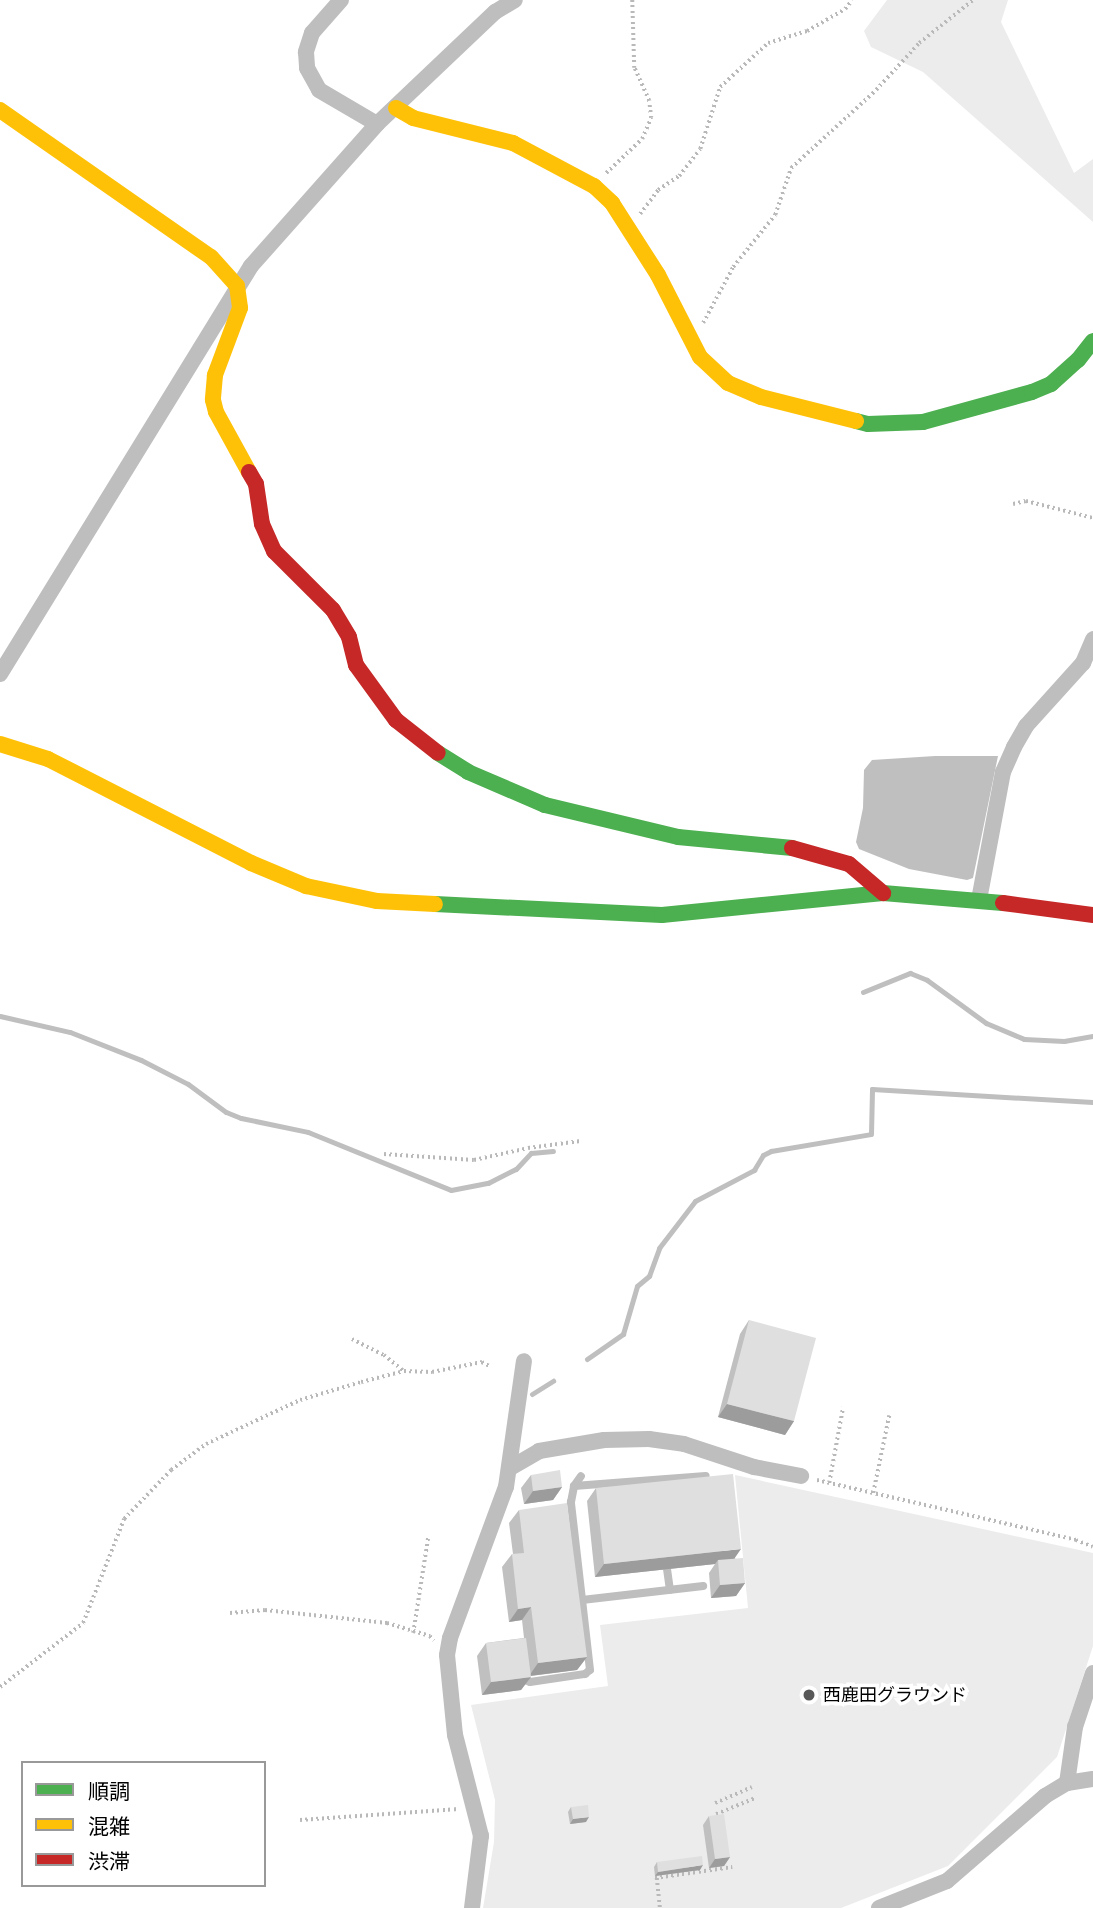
<!DOCTYPE html>
<html>
<head>
<meta charset="utf-8">
<style>
	body { margin:0 }
	#map { position:relative; width:1093px; height:1908px; overflow:hidden; background:#fff; font-family:"Public Sans","Noto Sans JP",sans-serif }
	div>[style] { position:absolute }
	[style*='--x'] { left:calc(var(--x)*1px); top:calc(var(--y)*1px); width:calc(var(--w)*1px); rotate:calc(var(--a)*1deg) }
	.green>* { inset:0; background:#ececec }
	.water>* { inset:0; background:#bfbfbf }
	.stream>* { height:5px; margin:-2.5px; padding:0 2.5px; transform-origin:2.5px; border-radius:2.5px; background:#bfbfbf }
	.path>* { height:3.5px; margin-top:-1.75px; transform-origin:0; background:repeating-linear-gradient(90deg,#b9b9b9 0 2px,transparent 0 5.5px) }
	.lane>* { height:8px; margin:-4px; padding:0 4px; transform-origin:4px; border-radius:4px; background:#bebebe }
	.street>* { height:16px; margin:-8px; padding:0 8px; transform-origin:8px; border-radius:8px; background:#bebebe }
	.fast>* { height:16px; margin:-8px; padding:0 8px; transform-origin:8px; border-radius:8px; background:#4caf50 }
	.slow>* { height:16px; margin:-8px; padding:0 8px; transform-origin:8px; border-radius:8px; background:#ffc107 }
	.jam>* { height:16px; margin:-8px; padding:0 8px; transform-origin:8px; border-radius:8px; background:#c62828 }
	.wall>* { inset:0; background:#c0c0c0 }
	.shaded-wall>* { inset:0; background:#9c9c9c }
	.building>* { inset:0; background:#dfdfdf }
	.dots>* { width:19px; height:19px; translate:-50% -50%; box-sizing:border-box; border:4px solid #fff; border-radius:50% }
	span { translate:-50% -50%; white-space:nowrap; text-align:center; line-height:1.15; -webkit-text-stroke:7px #fff; paint-order:stroke }
	.poi-label { font-size:18px; color:#000 }
	.left { translate:0 -50%; text-align:left }
	.legend { position:absolute; left:21px; top:1761px; width:245px; height:126px; box-sizing:border-box; background:#fff; border:2px solid #999; margin:0; padding:9px 12px; list-style:none; font-size:21px; color:#000 }
	.legend li { display:flex; align-items:center; gap:14px; height:35px }
	.legend b { width:35px; border:2px solid #999 }
</style>
</head>
<body>
<div id="map">
	<div class="green">
		<div style="clip-path:polygon(887px 0,1008px 0,1001px 22px,1074px 173px,1093px 159px,1093px 222px,923px 72px,871px 47px,864px 31px)"></div>
		<div style="clip-path:polygon(735px 1475px,1093px 1553px,1093px 1646px,1057px 1757px,948px 1866px,841px 1908px,483px 1908px,494px 1842px,495px 1800px,471px 1705px,608px 1686px,600px 1625px,748px 1608px)"></div>
	</div>
	<div class="water">
		<div style="clip-path:polygon(935px 756px,998px 756px,973px 878px,967px 880px,909px 869px,859px 849px,856px 842px,863px 808px,864px 770px,872px 760px)"></div>
	</div>
	<div class="stream">
		<div style="--x:863;--y:992;--w:51;--a:-22"></div>
		<div style="--x:910;--y:973;--w:18;--a:22"></div>
		<div style="--x:927;--y:980;--w:73;--a:36.1"></div>
		<div style="--x:986;--y:1023;--w:41;--a:22.8"></div>
		<div style="--x:1024;--y:1039;--w:40;--a:2.9"></div>
		<div style="--x:1064;--y:1041;--w:29;--a:-10"></div>
		<div style="--x:0;--y:1016;--w:72;--a:12.9"></div>
		<div style="--x:70;--y:1032;--w:76;--a:21.5"></div>
		<div style="--x:141;--y:1060;--w:53;--a:27.1"></div>
		<div style="--x:188;--y:1084;--w:47;--a:36.4"></div>
		<div style="--x:226;--y:1112;--w:16;--a:22"></div>
		<div style="--x:241;--y:1118;--w:68;--a:11.8"></div>
		<div style="--x:308;--y:1132;--w:154;--a:22.1"></div>
		<div style="--x:451;--y:1190;--w:38;--a:-11"></div>
		<div style="--x:488;--y:1183;--w:31;--a:-27"></div>
		<div style="--x:516;--y:1169;--w:22;--a:-47"></div>
		<div style="--x:531;--y:1153;--w:22;--a:-5"></div>
		<div style="--x:587;--y:1359;--w:44;--a:-34.8"></div>
		<div style="--x:623;--y:1334;--w:50;--a:-73.7"></div>
		<div style="--x:637;--y:1286;--w:16;--a:-40"></div>
		<div style="--x:649;--y:1276;--w:30;--a:-70"></div>
		<div style="--x:659;--y:1248;--w:59;--a:-52.5"></div>
		<div style="--x:695;--y:1201;--w:67;--a:-27.7"></div>
		<div style="--x:754;--y:1170;--w:17;--a:-59"></div>
		<div style="--x:763;--y:1155;--w:9;--a:-27"></div>
		<div style="--x:771;--y:1151;--w:101;--a:-9.6"></div>
		<div style="--x:871;--y:1134;--w:45;--a:-88.7"></div>
		<div style="--x:872;--y:1089;--w:221;--a:3.4"></div>
		<div style="--x:532;--y:1394;--w:25;--a:-32"></div>
	</div>
	<div class="path">
		<div style="--x:606;--y:173;--w:50;--a:-43.4"></div>
		<div style="--x:642;--y:139;--w:23;--a:-67"></div>
		<div style="--x:651;--y:118;--w:17;--a:-97"></div>
		<div style="--x:649;--y:101;--w:36;--a:-114"></div>
		<div style="--x:634;--y:68;--w:68;--a:-91.7"></div>
		<div style="--x:640;--y:214;--w:30;--a:-53"></div>
		<div style="--x:658;--y:190;--w:25;--a:-34"></div>
		<div style="--x:679;--y:176;--w:34;--a:-52"></div>
		<div style="--x:700;--y:149;--w:65;--a:-72.1"></div>
		<div style="--x:720;--y:87;--w:65;--a:-42.5"></div>
		<div style="--x:768;--y:43;--w:41;--a:-17.1"></div>
		<div style="--x:807;--y:31;--w:44;--a:-30.1"></div>
		<div style="--x:845;--y:9;--w:11;--a:-52"></div>
		<div style="--x:703;--y:323;--w:64;--a:-61.8"></div>
		<div style="--x:733;--y:267;--w:67;--a:-51.1"></div>
		<div style="--x:775;--y:215;--w:50;--a:-71.2"></div>
		<div style="--x:791;--y:168;--w:115;--a:-42.5"></div>
		<div style="--x:876;--y:90;--w:64;--a:-47.5"></div>
		<div style="--x:919;--y:43;--w:69;--a:-38.5"></div>
		<div style="--x:1013;--y:504;--w:13;--a:-13"></div>
		<div style="--x:1026;--y:501;--w:69;--a:14.2"></div>
		<div style="--x:384;--y:1154;--w:90;--a:3.8"></div>
		<div style="--x:474;--y:1160;--w:55;--a:-12.5"></div>
		<div style="--x:528;--y:1148;--w:53;--a:-7.5"></div>
		<div style="--x:352;--y:1339;--w:36;--a:27"></div>
		<div style="--x:384;--y:1355;--w:26;--a:39"></div>
		<div style="--x:817;--y:1480;--w:266;--a:13"></div>
		<div style="--x:1076;--y:1540;--w:18;--a:22"></div>
		<div style="--x:829;--y:1483;--w:77;--a:-79.6"></div>
		<div style="--x:873;--y:1493;--w:79;--a:-78.3"></div>
		<div style="--x:230;--y:1613;--w:35;--a:-5"></div>
		<div style="--x:265;--y:1610;--w:123;--a:6.1"></div>
		<div style="--x:387;--y:1623;--w:45;--a:16.8"></div>
		<div style="--x:430;--y:1636;--w:6;--a:51"></div>
		<div style="--x:413;--y:1633;--w:97;--a:-81.1"></div>
		<div style="--x:0;--y:1687;--w:105;--a:-37.6"></div>
		<div style="--x:83;--y:1623;--w:112;--a:-68.5"></div>
		<div style="--x:124;--y:1519;--w:68;--a:-46.2"></div>
		<div style="--x:171;--y:1470;--w:44;--a:-36.6"></div>
		<div style="--x:206;--y:1444;--w:104;--a:-25.1"></div>
		<div style="--x:300;--y:1400;--w:64;--a:-16.4"></div>
		<div style="--x:361;--y:1382;--w:44;--a:-14.3"></div>
		<div style="--x:404;--y:1371;--w:28;--a:2"></div>
		<div style="--x:432;--y:1372;--w:51;--a:-11.3"></div>
		<div style="--x:482;--y:1362;--w:10;--a:29"></div>
		<div style="--x:715;--y:1803;--w:40;--a:-23.4"></div>
		<div style="--x:716;--y:1814;--w:42;--a:-22.3"></div>
		<div style="--x:300;--y:1820;--w:159;--a:-4"></div>
		<div style="--x:655;--y:1878;--w:78;--a:-8.1"></div>
		<div style="--x:657;--y:1878;--w:30;--a:84"></div>
	</div>
	<div class="lane">
		<div style="--x:574;--y:1486;--w:132;--a:-4.3"></div>
		<div style="--x:667;--y:1569;--w:21;--a:82"></div>
		<div style="--x:582;--y:1600;--w:122;--a:-6.6"></div>
		<div style="--x:524;--y:1674;--w:6;--a:81"></div>
		<div style="--x:525;--y:1680;--w:5;--a:22"></div>
		<div style="--x:530;--y:1682;--w:56;--a:-8.3"></div>
		<div style="--x:585;--y:1674;--w:6;--a:-39"></div>
		<div style="--x:590;--y:1670;--w:169;--a:-96.5"></div>
		<div style="--x:571;--y:1502;--w:16;--a:-79"></div>
		<div style="--x:574;--y:1486;--w:12;--a:-55"></div>
	</div>
	<div class="street">
		<div style="--x:341;--y:0;--w:44;--a:131.3"></div>
		<div style="--x:312;--y:33;--w:20;--a:108"></div>
		<div style="--x:306;--y:52;--w:16;--a:86"></div>
		<div style="--x:307;--y:68;--w:25;--a:61"></div>
		<div style="--x:319;--y:90;--w:67;--a:30.4"></div>
		<div style="--x:0;--y:674;--w:479;--a:-58.4"></div>
		<div style="--x:251;--y:266;--w:190;--a:-48.4"></div>
		<div style="--x:377;--y:124;--w:163;--a:-43.5"></div>
		<div style="--x:495;--y:12;--w:23;--a:-31"></div>
		<div style="--x:979;--y:900;--w:130;--a:-79.4"></div>
		<div style="--x:1003;--y:772;--w:27;--a:-66"></div>
		<div style="--x:1014;--y:747;--w:24;--a:-60"></div>
		<div style="--x:1026;--y:726;--w:85;--a:-47.9"></div>
		<div style="--x:1083;--y:663;--w:26;--a:-67"></div>
		<div style="--x:510;--y:1468;--w:34;--a:-30"></div>
		<div style="--x:539;--y:1451;--w:66;--a:-9.6"></div>
		<div style="--x:604;--y:1440;--w:45;--a:-1.3"></div>
		<div style="--x:649;--y:1439;--w:35;--a:8"></div>
		<div style="--x:684;--y:1444;--w:74;--a:18.2"></div>
		<div style="--x:754;--y:1467;--w:48;--a:10.8"></div>
		<div style="--x:1067;--y:1783;--w:57;--a:-81.9"></div>
		<div style="--x:1075;--y:1727;--w:57;--a:-71.6"></div>
		<div style="--x:472;--y:1908;--w:73;--a:-82.9"></div>
		<div style="--x:481;--y:1836;--w:104;--a:-104.4"></div>
		<div style="--x:455;--y:1735;--w:80;--a:-95.7"></div>
		<div style="--x:447;--y:1655;--w:17;--a:-80"></div>
		<div style="--x:450;--y:1638;--w:161;--a:-69.7"></div>
		<div style="--x:506;--y:1487;--w:127;--a:-81.9"></div>
		<div style="--x:879;--y:1908;--w:73;--a:-21.7"></div>
		<div style="--x:947;--y:1881;--w:130;--a:-40.9"></div>
		<div style="--x:1045;--y:1796;--w:26;--a:-31"></div>
		<div style="--x:1067;--y:1783;--w:26;--a:-9"></div>
	</div>
	<div class="fast">
		<div style="--x:856;--y:421;--w:12;--a:14"></div>
		<div style="--x:868;--y:424;--w:55;--a:-2.1"></div>
		<div style="--x:923;--y:422;--w:113;--a:-15.4"></div>
		<div style="--x:1032;--y:392;--w:21;--a:-23"></div>
		<div style="--x:1051;--y:384;--w:36;--a:-42"></div>
		<div style="--x:1078;--y:360;--w:24;--a:-52"></div>
		<div style="--x:438;--y:753;--w:36;--a:32"></div>
		<div style="--x:468;--y:772;--w:84;--a:23.2"></div>
		<div style="--x:545;--y:805;--w:137;--a:13.5"></div>
		<div style="--x:678;--y:837;--w:115;--a:5.5"></div>
		<div style="--x:435;--y:904;--w:227;--a:2.8"></div>
		<div style="--x:662;--y:915;--w:222;--a:-5.7"></div>
		<div style="--x:883;--y:893;--w:120;--a:4.8"></div>
	</div>
	<div class="slow">
		<div style="--x:396;--y:108;--w:20;--a:30"></div>
		<div style="--x:413;--y:118;--w:103;--a:14"></div>
		<div style="--x:513;--y:143;--w:92;--a:28"></div>
		<div style="--x:594;--y:186;--w:25;--a:43"></div>
		<div style="--x:612;--y:203;--w:85;--a:57.4"></div>
		<div style="--x:658;--y:275;--w:92;--a:62.9"></div>
		<div style="--x:700;--y:357;--w:38;--a:43"></div>
		<div style="--x:728;--y:383;--w:36;--a:23"></div>
		<div style="--x:761;--y:397;--w:98;--a:14.2"></div>
		<div style="--x:0;--y:110;--w:257;--a:34.9"></div>
		<div style="--x:211;--y:257;--w:39;--a:48"></div>
		<div style="--x:237;--y:286;--w:22;--a:82"></div>
		<div style="--x:240;--y:308;--w:72;--a:110.5"></div>
		<div style="--x:215;--y:375;--w:25;--a:95"></div>
		<div style="--x:213;--y:400;--w:12;--a:76"></div>
		<div style="--x:216;--y:412;--w:68;--a:61.2"></div>
		<div style="--x:0;--y:744;--w:50;--a:17.4"></div>
		<div style="--x:48;--y:759;--w:228;--a:27.1"></div>
		<div style="--x:251;--y:863;--w:60;--a:22.7"></div>
		<div style="--x:306;--y:886;--w:73;--a:11.9"></div>
		<div style="--x:377;--y:901;--w:58;--a:3"></div>
	</div>
	<div class="jam">
		<div style="--x:249;--y:472;--w:14;--a:60"></div>
		<div style="--x:256;--y:484;--w:40;--a:81.5"></div>
		<div style="--x:262;--y:524;--w:30;--a:66"></div>
		<div style="--x:274;--y:551;--w:83;--a:45"></div>
		<div style="--x:333;--y:610;--w:31;--a:59"></div>
		<div style="--x:349;--y:637;--w:29;--a:76"></div>
		<div style="--x:356;--y:665;--w:68;--a:54"></div>
		<div style="--x:396;--y:720;--w:53;--a:38.2"></div>
		<div style="--x:792;--y:848;--w:59;--a:15.7"></div>
		<div style="--x:849;--y:864;--w:45;--a:40.5"></div>
		<div style="--x:1003;--y:903;--w:91;--a:7.6"></div>
	</div>
	<div class="wall">
		<div style="clip-path:polygon(749px 1320px,794px 1421px,785px 1435px,718px 1417px,740px 1334px)"></div>
		<div style="clip-path:polygon(531px 1475px,562px 1487px,553px 1500px,524px 1504px,521px 1488px)"></div>
		<div style="clip-path:polygon(596px 1488px,735px 1558px,745px 1583px,736px 1596px,711px 1598px,709px 1573px,715px 1564px,595px 1577px,587px 1501px)"></div>
		<div style="clip-path:polygon(519px 1510px,587px 1657px,577px 1670px,531px 1676px,521px 1690px,482px 1695px,477px 1656px,486px 1643px,524px 1638px,522px 1620px,509px 1622px,502px 1567px,512px 1554px,513px 1554px,509px 1523px)"></div>
		<div style="clip-path:polygon(571px 1807px,586px 1822px,570px 1824px,568px 1812px)"></div>
		<div style="clip-path:polygon(709px 1816px,730px 1857px,724px 1866px,709px 1868px,703px 1825px)"></div>
		<div style="clip-path:polygon(657px 1862px,700px 1870px,655px 1876px,654px 1867px)"></div>
	</div>
	<div class="shaded-wall">
		<div style="clip-path:polygon(727px 1404px,794px 1421px,785px 1435px,718px 1417px)"></div>
		<div style="clip-path:polygon(562px 1487px,553px 1500px,524px 1504px,533px 1491px)"></div>
		<div style="clip-path:polygon(741px 1549px,732px 1562px,718px 1560px,715px 1564px,595px 1577px,604px 1564px)"></div>
		<div style="clip-path:polygon(745px 1583px,736px 1596px,711px 1598px,720px 1585px)"></div>
		<div style="clip-path:polygon(531px 1607px,522px 1620px,509px 1622px,518px 1609px)"></div>
		<div style="clip-path:polygon(587px 1657px,577px 1670px,529px 1676px,538px 1663px)"></div>
		<div style="clip-path:polygon(531px 1677px,521px 1690px,482px 1695px,491px 1682px)"></div>
		<div style="clip-path:polygon(589px 1817px,586px 1822px,570px 1824px,573px 1819px)"></div>
		<div style="clip-path:polygon(730px 1857px,724px 1866px,709px 1868px,715px 1859px)"></div>
		<div style="clip-path:polygon(703px 1865px,700px 1870px,655px 1876px,658px 1872px)"></div>
	</div>
	<div class="building">
		<div style="clip-path:polygon(749px 1320px,816px 1338px,794px 1421px,727px 1404px)"></div>
		<div style="clip-path:polygon(560px 1470px,562px 1487px,533px 1491px,531px 1475px)"></div>
		<div style="clip-path:polygon(733px 1474px,741px 1549px,604px 1564px,596px 1488px)"></div>
		<div style="clip-path:polygon(567px 1503px,587px 1657px,538px 1663px,531px 1607px,518px 1609px,512px 1554px,524px 1553px,519px 1510px)"></div>
		<div style="clip-path:polygon(743px 1558px,745px 1583px,720px 1585px,718px 1560px)"></div>
		<div style="clip-path:polygon(526px 1638px,531px 1677px,491px 1682px,486px 1643px)"></div>
		<div style="clip-path:polygon(588px 1805px,589px 1817px,573px 1819px,571px 1807px)"></div>
		<div style="clip-path:polygon(724px 1814px,730px 1857px,715px 1859px,709px 1816px)"></div>
		<div style="clip-path:polygon(702px 1856px,703px 1865px,658px 1872px,657px 1862px)"></div>
	</div>
	<div class="dots">
		<div style="left:809px;top:1695px;background:#595959"></div>
	</div>
	<div class="poi-label">
		<span class="left" style="left:823px;top:1695px">西鹿田グラウンド</span>
	</div>
	<ul class="legend">
	<li><b style="height:9px;background:#4caf50"></b>順調</li>
	<li><b style="height:9px;background:#ffc107"></b>混雑</li>
	<li><b style="height:9px;background:#c62828"></b>渋滞</li>
	</ul>
</div>
</body>
</html>
